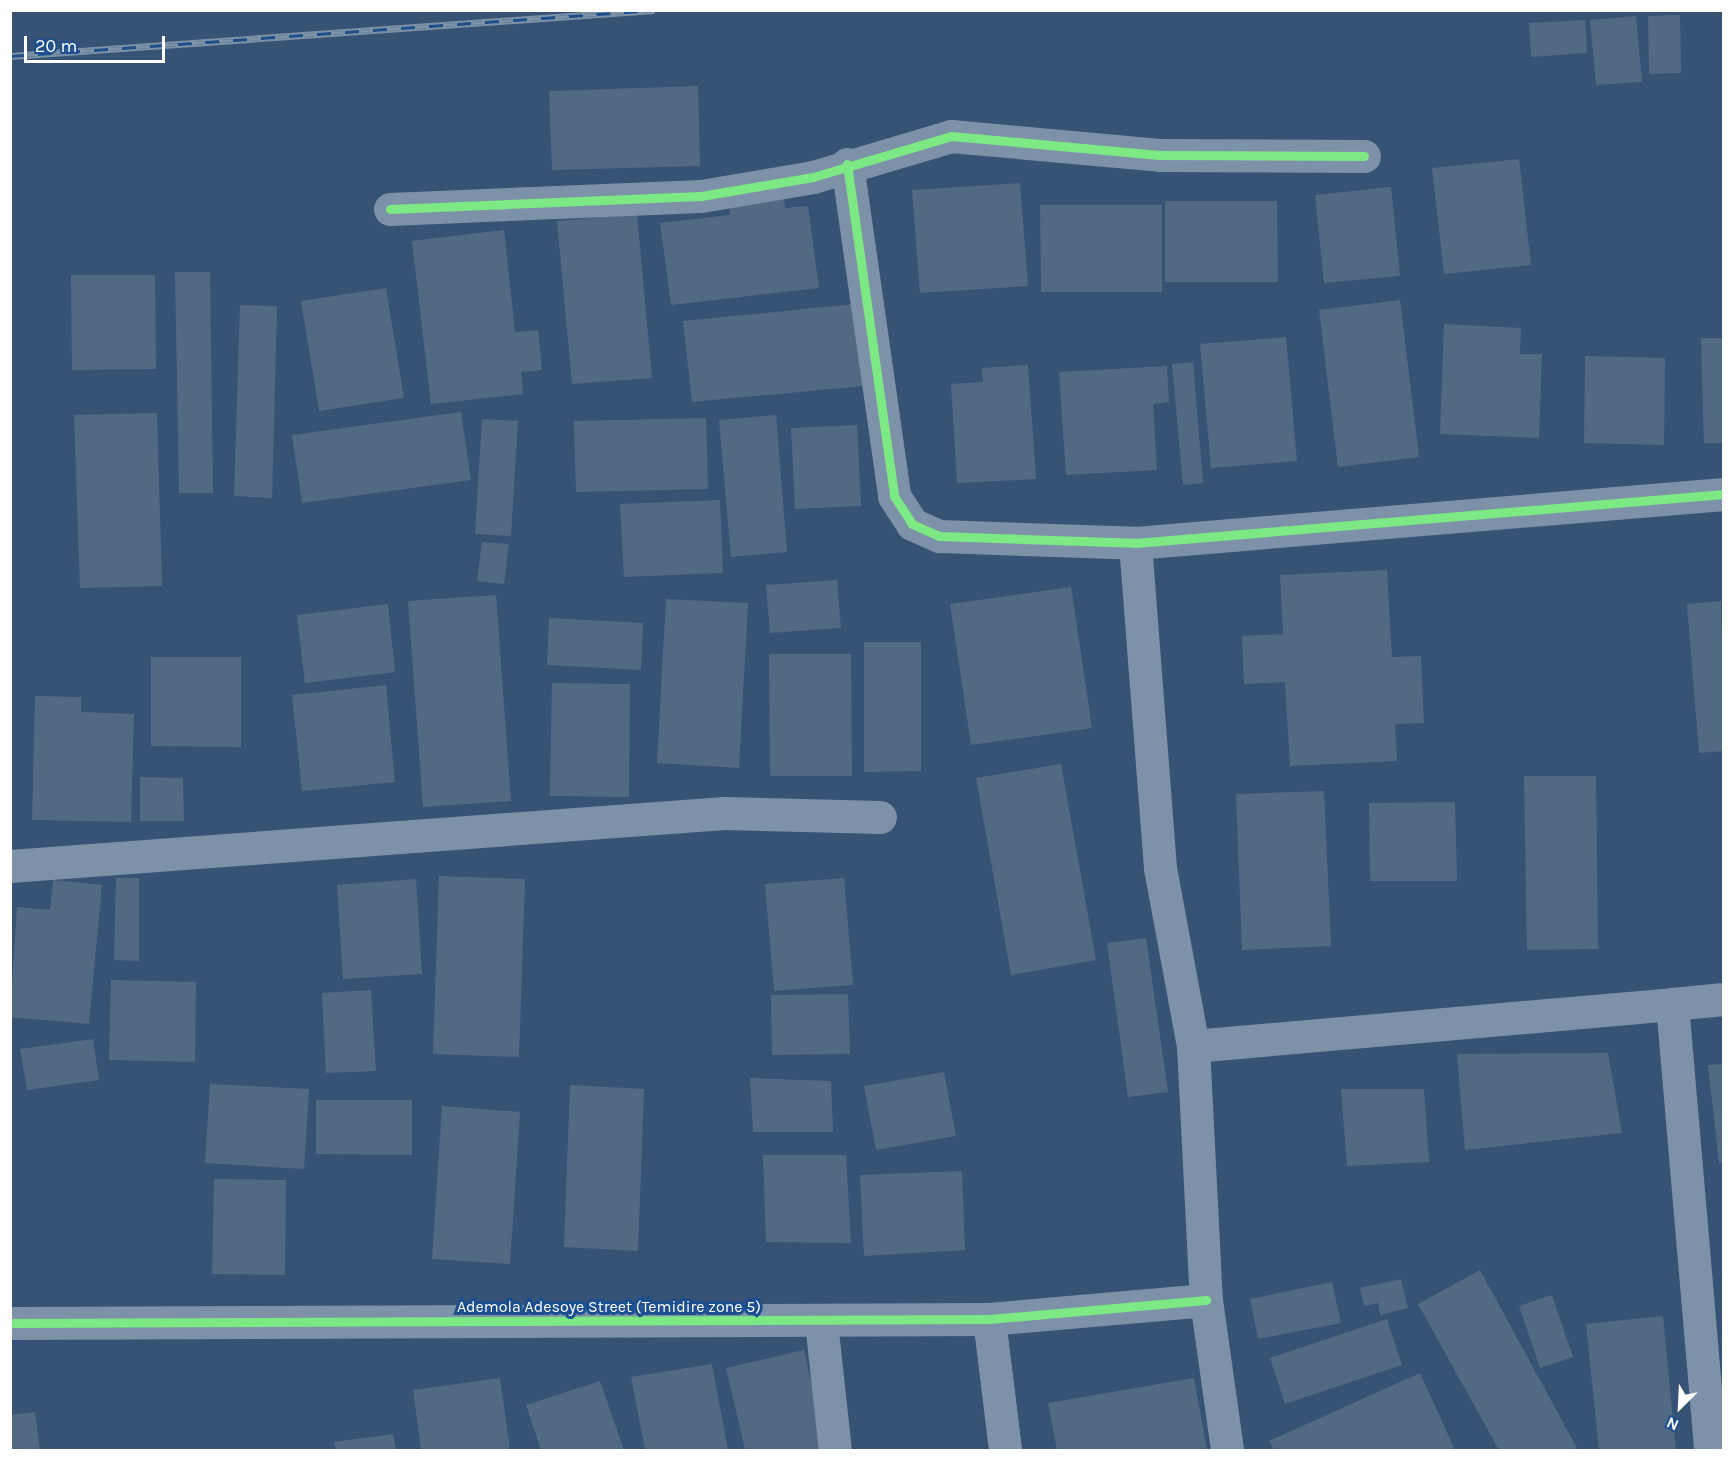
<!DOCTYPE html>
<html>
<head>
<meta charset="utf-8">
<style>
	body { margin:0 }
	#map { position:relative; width:1734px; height:1461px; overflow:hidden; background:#365274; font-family:Karla,sans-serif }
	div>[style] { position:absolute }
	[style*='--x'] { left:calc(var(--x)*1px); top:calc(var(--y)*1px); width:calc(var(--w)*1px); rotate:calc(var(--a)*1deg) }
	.building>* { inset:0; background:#526984 }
	.minor>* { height:33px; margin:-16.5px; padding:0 16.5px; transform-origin:16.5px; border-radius:16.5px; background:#7d92a8 }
	.rail>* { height:7px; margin-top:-3.5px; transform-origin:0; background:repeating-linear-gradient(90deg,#1b4f8f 0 14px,#7e92a7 0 28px); box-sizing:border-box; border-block:2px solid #7e92a7 }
	.cycleway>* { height:9px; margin:-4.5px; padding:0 4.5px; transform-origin:4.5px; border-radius:4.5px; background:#7ce984 }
	span { translate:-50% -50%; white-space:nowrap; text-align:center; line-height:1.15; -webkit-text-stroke:6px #1b4f8f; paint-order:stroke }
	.street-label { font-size:16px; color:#fff }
	.frame { position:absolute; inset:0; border:12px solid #fff; pointer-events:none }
	.north { position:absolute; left:1650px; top:1377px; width:60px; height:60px; -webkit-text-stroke:4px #1b4f8f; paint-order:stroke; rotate:204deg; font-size:16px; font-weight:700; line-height:24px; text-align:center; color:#fff }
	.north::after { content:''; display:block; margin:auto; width:21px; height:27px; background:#fff; clip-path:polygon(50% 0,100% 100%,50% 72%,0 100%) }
	.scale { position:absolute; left:24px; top:36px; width:141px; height:27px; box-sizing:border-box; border:3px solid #fff; border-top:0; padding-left:8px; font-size:18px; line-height:21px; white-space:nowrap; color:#fff; -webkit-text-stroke:4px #1b4f8f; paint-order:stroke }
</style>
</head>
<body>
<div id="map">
	<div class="building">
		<div style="clip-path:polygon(1680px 15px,1681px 73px,1649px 74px,1648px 16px)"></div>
		<div style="clip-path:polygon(1636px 16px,1642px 82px,1596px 85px,1590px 20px)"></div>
		<div style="clip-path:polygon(1585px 20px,1587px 53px,1531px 57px,1529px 23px)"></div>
		<div style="clip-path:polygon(698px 86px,700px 166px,552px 170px,549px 91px)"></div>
		<div style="clip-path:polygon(1519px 159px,1531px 265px,1444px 274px,1432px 168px)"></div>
		<div style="clip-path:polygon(1020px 183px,1028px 286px,920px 293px,912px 190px)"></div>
		<div style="clip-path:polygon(1391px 187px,1400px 276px,1324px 283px,1315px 195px)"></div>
		<div style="clip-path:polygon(783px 192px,785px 208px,808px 206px,819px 288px,671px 305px,660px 223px,730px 215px,729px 199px)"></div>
		<div style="clip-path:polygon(1165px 201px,1277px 201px,1278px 282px,1165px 282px)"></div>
		<div style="clip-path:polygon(1040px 205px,1162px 205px,1162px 292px,1041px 292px)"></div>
		<div style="clip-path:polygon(637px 214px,652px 378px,572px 384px,557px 221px)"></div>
		<div style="clip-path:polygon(504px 230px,515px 332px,538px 330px,542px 370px,521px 372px,523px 394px,431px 404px,412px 241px)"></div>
		<div style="clip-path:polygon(175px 272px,210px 272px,213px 493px,179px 493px)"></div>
		<div style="clip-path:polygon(71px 275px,155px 275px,156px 369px,72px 370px)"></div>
		<div style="clip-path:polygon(386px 288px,404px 398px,319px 411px,301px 301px)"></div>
		<div style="clip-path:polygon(1400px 300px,1419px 457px,1338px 467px,1319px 310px)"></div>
		<div style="clip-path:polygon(854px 304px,863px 386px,692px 402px,683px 321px)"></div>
		<div style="clip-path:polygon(240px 305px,277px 306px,272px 498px,234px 496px)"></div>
		<div style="clip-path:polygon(1444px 324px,1521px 328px,1520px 354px,1542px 354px,1539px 438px,1440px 434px)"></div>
		<div style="clip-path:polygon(1286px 337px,1297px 461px,1211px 468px,1200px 344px)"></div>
		<div style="clip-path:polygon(1701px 338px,1724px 338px,1724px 443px,1704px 443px)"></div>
		<div style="clip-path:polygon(1585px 356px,1665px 358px,1664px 445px,1584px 443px)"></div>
		<div style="clip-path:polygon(1193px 362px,1203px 483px,1183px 485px,1172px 364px)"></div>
		<div style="clip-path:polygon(1028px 365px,1036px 479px,957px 483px,951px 384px,983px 382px,982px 368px)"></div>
		<div style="clip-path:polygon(1167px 366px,1169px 402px,1153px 404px,1157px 470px,1066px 475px,1059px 372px)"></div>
		<div style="clip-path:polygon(461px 412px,471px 480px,302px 503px,292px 435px)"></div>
		<div style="clip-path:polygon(157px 413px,162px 586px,80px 588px,74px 415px)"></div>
		<div style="clip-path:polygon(776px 415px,787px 552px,731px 557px,719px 420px)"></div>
		<div style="clip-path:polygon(706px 418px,708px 489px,576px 492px,574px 421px)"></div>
		<div style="clip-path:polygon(482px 419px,518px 421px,511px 536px,475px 534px)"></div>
		<div style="clip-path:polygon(857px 425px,861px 506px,795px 509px,791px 428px)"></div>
		<div style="clip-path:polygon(720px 500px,723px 573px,624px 577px,620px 504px)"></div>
		<div style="clip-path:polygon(482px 542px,509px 544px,504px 584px,477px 581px)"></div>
		<div style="clip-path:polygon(1387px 570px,1392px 657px,1421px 656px,1424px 723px,1395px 724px,1397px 761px,1290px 766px,1285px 682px,1244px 684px,1242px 636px,1283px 634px,1280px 575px)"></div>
		<div style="clip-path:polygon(837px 580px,841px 628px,770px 633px,766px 585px)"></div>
		<div style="clip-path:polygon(1071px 587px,1092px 728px,971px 745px,950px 604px)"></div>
		<div style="clip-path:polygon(496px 595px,511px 801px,423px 807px,408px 601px)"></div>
		<div style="clip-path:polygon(666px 599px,748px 603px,739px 768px,657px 763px)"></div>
		<div style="clip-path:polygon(1721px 601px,1724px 751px,1699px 753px,1687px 604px)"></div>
		<div style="clip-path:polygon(388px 604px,395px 672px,305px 683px,297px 615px)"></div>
		<div style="clip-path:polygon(549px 618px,643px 623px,641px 670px,547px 665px)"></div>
		<div style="clip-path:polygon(864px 642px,921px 642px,921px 771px,864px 772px)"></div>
		<div style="clip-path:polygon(769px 654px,851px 654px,852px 776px,770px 776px)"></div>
		<div style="clip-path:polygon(151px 657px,241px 657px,241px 747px,151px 746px)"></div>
		<div style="clip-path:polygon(552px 683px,630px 684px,629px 797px,550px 796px)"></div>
		<div style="clip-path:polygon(386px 685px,395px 782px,302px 791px,292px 695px)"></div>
		<div style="clip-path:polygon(35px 696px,81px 697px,81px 712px,134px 714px,131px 822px,32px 820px)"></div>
		<div style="clip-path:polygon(1061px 764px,1096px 960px,1011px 975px,976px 778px)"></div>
		<div style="clip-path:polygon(1524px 776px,1596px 776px,1598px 949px,1527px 950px)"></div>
		<div style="clip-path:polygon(140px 777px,183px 778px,184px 821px,140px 821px)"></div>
		<div style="clip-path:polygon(1324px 791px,1331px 946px,1242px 950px,1236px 794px)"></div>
		<div style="clip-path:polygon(1455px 802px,1457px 881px,1370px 881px,1369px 803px)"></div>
		<div style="clip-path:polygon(439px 876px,525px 879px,519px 1057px,433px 1054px)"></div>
		<div style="clip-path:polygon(116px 878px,139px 878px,139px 961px,114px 960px)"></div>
		<div style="clip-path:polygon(844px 878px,853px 985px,774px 991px,765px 884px)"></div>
		<div style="clip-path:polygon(416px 879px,422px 974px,343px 979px,337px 885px)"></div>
		<div style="clip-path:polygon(53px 880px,102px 885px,89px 1024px,10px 1017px,17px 907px,50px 910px)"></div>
		<div style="clip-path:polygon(1146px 938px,1168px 1092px,1128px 1097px,1107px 943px)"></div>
		<div style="clip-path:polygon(111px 980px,196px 982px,195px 1062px,109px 1060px)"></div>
		<div style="clip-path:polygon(371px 990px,376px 1071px,326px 1073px,322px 993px)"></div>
		<div style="clip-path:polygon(848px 994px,850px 1054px,772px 1055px,771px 995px)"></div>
		<div style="clip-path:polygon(93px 1039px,99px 1080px,27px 1090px,20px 1049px)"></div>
		<div style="clip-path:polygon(1608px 1053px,1622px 1133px,1465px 1150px,1457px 1054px)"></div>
		<div style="clip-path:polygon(1724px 1064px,1724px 1162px,1719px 1163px,1708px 1065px)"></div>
		<div style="clip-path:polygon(944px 1072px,956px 1136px,876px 1150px,864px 1086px)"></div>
		<div style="clip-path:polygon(750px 1078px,831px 1081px,833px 1132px,753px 1132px)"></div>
		<div style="clip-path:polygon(210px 1084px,309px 1089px,304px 1169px,205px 1163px)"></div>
		<div style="clip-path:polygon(570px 1085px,644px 1089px,638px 1251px,564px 1247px)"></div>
		<div style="clip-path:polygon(1341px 1089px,1424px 1089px,1429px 1162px,1347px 1166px)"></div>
		<div style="clip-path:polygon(316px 1100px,412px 1100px,412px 1155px,316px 1154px)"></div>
		<div style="clip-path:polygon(442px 1106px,520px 1112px,510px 1264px,432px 1259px)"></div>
		<div style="clip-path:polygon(763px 1155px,846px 1155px,851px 1243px,766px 1242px)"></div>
		<div style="clip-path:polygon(962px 1171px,965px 1250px,864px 1256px,860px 1175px)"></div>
		<div style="clip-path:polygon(214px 1179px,286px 1180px,285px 1275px,212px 1274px)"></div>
		<div style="clip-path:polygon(1480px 1270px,1578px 1450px,1499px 1450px,1418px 1304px)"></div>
		<div style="clip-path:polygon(1401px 1279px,1408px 1308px,1380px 1315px,1378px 1303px,1364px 1306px,1360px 1288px)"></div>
		<div style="clip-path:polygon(1332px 1282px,1341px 1323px,1258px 1339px,1250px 1299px)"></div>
		<div style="clip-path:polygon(1552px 1295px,1573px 1357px,1540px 1368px,1519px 1306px)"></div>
		<div style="clip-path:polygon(1663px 1316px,1676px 1450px,1599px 1450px,1586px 1324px)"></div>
		<div style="clip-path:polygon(1387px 1319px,1402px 1365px,1285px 1404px,1270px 1358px)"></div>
		<div style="clip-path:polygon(804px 1350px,827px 1450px,745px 1450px,726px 1368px)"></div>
		<div style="clip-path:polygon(712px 1364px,728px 1450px,645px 1450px,631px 1377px)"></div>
		<div style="clip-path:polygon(1420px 1373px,1455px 1450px,1274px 1450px,1269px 1441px)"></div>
		<div style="clip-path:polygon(500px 1378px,510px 1450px,421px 1450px,413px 1390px)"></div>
		<div style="clip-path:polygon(1194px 1378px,1207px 1450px,1057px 1450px,1048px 1403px)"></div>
		<div style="clip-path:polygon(600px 1381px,624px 1450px,541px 1450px,526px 1405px)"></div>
		<div style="clip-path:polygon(35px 1412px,40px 1450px,10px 1450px,10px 1415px)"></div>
		<div style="clip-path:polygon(393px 1434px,396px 1450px,336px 1450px,334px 1442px)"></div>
	</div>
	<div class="minor">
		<div style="--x:847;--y:164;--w:335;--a:81.9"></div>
		<div style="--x:894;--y:496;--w:33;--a:57"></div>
		<div style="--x:912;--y:524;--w:30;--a:24"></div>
		<div style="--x:939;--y:536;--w:196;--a:2"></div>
		<div style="--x:1135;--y:543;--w:591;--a:-4.76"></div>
		<div style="--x:390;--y:209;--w:311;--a:-2.4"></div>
		<div style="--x:701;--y:196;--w:114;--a:-9.6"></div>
		<div style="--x:813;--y:177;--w:144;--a:-16.5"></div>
		<div style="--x:951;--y:136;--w:209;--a:5.2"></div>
		<div style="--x:1159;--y:155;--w:205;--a:0.3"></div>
		<div style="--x:1135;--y:543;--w:326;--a:85.6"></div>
		<div style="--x:1160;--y:868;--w:181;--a:79.5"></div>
		<div style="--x:1193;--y:1046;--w:254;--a:87.1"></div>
		<div style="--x:1206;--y:1300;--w:151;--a:82"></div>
		<div style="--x:10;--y:866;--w:716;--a:-4.25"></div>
		<div style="--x:724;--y:813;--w:156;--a:1.5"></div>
		<div style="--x:1672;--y:1004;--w:52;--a:-5.5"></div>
		<div style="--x:1193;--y:1046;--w:481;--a:-5"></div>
		<div style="--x:1672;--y:1004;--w:448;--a:85.1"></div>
		<div style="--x:989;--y:1319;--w:132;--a:83"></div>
		<div style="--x:821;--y:1322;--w:129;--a:83.8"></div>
		<div style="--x:10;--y:1323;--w:979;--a:-0.23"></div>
		<div style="--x:989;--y:1319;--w:218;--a:-5"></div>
	</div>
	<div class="rail">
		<div style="--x:10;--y:56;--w:646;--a:-4.09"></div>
	</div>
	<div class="cycleway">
		<div style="--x:847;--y:164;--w:335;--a:81.9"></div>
		<div style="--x:894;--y:496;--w:33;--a:57"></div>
		<div style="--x:912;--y:524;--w:30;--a:24"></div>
		<div style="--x:939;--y:536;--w:196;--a:2"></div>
		<div style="--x:1135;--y:543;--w:591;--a:-4.76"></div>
		<div style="--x:390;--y:209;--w:311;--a:-2.4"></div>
		<div style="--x:701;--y:196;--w:114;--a:-9.6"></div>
		<div style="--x:813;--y:177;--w:144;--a:-16.5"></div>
		<div style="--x:951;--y:136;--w:209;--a:5.2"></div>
		<div style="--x:1159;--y:155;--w:205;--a:0.3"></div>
		<div style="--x:10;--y:1323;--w:979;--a:-0.23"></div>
		<div style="--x:989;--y:1319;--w:218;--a:-5"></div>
	</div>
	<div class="street-label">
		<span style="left:609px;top:1307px">Ademola Adesoye Street (Temidire zone 5)</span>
	</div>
	<div class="frame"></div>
	<div class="north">N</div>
	<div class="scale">20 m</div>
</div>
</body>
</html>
